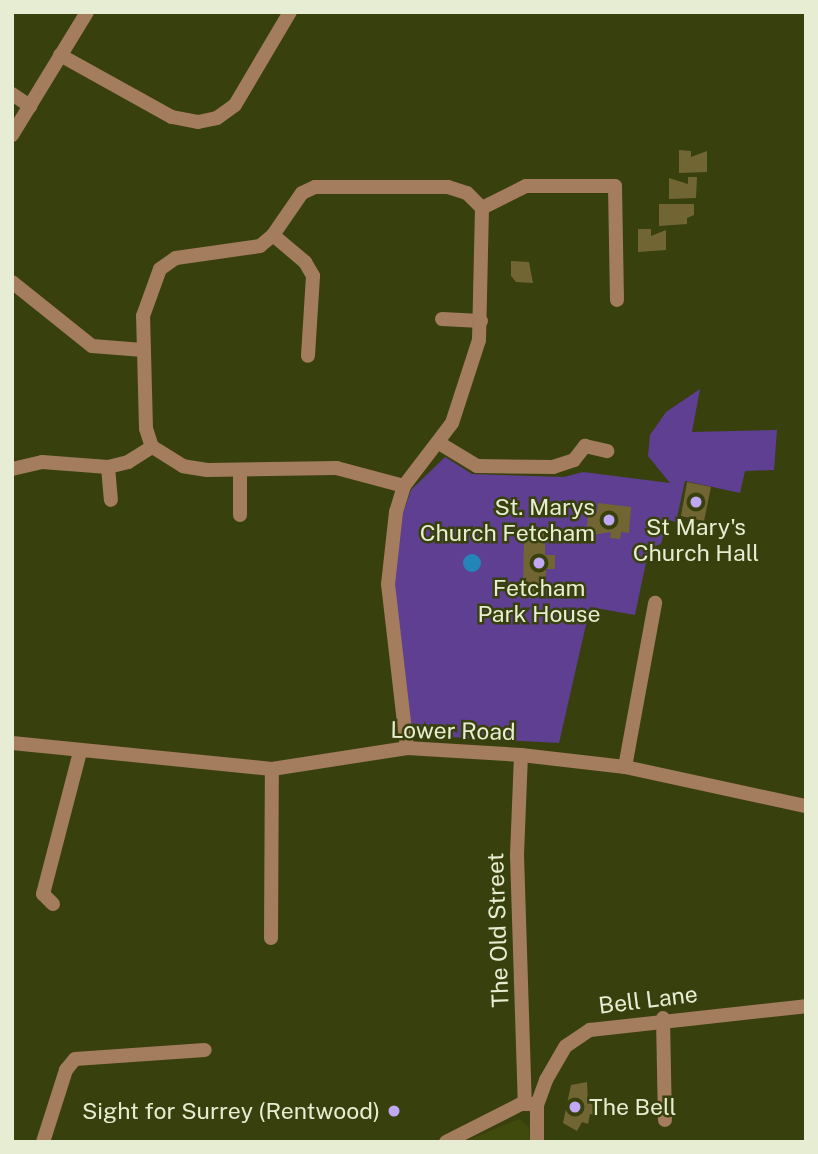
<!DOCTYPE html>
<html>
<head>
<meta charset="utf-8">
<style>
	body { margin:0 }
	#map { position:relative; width:818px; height:1154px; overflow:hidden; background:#38400e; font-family:"Public Sans",sans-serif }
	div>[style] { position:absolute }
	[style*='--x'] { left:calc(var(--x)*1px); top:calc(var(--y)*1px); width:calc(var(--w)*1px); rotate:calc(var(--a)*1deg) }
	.built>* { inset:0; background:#404a0d }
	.green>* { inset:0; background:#5e3f91 }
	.water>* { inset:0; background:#2485b9 }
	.round { border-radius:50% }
	.building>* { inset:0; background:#716633 }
	.minor>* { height:14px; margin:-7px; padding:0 7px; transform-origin:7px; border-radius:7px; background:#a47c5e }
	.dots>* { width:19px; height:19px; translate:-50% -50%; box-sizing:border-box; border:4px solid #38400e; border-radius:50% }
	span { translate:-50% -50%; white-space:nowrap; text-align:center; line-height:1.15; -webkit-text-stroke:5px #38400e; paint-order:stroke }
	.poi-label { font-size:23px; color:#e7edd2 }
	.right { translate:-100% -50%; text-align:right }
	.left { translate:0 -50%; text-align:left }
	.street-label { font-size:23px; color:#e7edd2 }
	.frame { position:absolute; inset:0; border:14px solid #e7edd2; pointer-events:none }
</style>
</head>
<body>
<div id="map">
	<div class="built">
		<div style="clip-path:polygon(519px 1119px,529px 1127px,530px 1142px,464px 1142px)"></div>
	</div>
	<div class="green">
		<div style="clip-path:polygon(700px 389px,692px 432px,777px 430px,774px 470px,745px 471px,740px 493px,685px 481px,676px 522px,667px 520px,661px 544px,649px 548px,635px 615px,590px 607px,559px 743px,412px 735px,393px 580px,401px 519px,411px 490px,445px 457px,472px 474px,564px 477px,583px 472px,670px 483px,648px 456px,650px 435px,666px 412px)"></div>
	</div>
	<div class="water">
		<div class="round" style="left:463px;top:554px;width:18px;height:18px"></div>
	</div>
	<div class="building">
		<div style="clip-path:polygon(679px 150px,691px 151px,691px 157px,707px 151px,707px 172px,679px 173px)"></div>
		<div style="clip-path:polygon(688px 177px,697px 177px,696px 198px,669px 199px,669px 178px,688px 184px)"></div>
		<div style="clip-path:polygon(659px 204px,694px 204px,694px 215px,687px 218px,687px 224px,659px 226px)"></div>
		<div style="clip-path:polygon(638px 229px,651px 229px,651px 236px,666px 230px,666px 250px,638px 252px)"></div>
		<div style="clip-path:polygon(511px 261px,529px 262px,533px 283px,516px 282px,511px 276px)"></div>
		<div style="clip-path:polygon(687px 482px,711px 487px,704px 521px,681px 516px)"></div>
		<div style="clip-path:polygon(598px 503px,631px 507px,629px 533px,621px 532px,620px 539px,610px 538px,611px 532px,593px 535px,593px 528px,587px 527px,588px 512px,597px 513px)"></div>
		<div style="clip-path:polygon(524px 530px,545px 531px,545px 555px,555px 555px,555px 569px,546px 569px,545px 596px,523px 595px)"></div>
		<div style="clip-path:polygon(587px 1082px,588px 1103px,600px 1106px,597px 1116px,590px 1114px,588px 1124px,582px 1122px,577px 1131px,563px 1123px,571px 1085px)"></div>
	</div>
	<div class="minor">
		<div style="--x:60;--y:55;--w:128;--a:29"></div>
		<div style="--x:172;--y:117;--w:26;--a:11"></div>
		<div style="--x:198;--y:122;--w:19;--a:-12"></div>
		<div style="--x:217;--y:118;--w:22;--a:-36"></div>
		<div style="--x:235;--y:105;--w:108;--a:-59.4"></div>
		<div style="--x:12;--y:94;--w:22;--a:34"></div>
		<div style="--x:12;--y:135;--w:144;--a:-58.6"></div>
		<div style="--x:482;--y:208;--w:49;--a:-26.6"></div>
		<div style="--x:526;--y:186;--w:89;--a:0"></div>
		<div style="--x:615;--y:186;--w:114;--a:89"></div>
		<div style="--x:273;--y:235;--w:42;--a:40.2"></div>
		<div style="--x:305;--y:262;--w:16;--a:60"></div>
		<div style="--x:313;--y:276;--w:80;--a:93.6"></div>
		<div style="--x:12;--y:282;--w:102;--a:38.7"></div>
		<div style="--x:92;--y:346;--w:51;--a:4.5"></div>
		<div style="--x:442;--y:319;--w:39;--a:3"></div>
		<div style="--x:439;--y:443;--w:44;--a:31.2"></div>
		<div style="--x:477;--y:466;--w:76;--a:0.8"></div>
		<div style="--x:553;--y:467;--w:22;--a:-18"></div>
		<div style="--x:574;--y:460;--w:18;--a:-52"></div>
		<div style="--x:585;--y:446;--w:23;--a:13"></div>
		<div style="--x:108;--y:467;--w:33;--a:85"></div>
		<div style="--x:12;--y:469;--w:31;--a:-13"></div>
		<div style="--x:42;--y:462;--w:66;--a:4.3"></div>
		<div style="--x:108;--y:467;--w:21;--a:-14"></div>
		<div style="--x:128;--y:462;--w:28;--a:-32"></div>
		<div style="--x:404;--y:486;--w:69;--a:-165"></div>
		<div style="--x:337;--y:468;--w:130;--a:179.1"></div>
		<div style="--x:207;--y:470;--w:24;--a:-171"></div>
		<div style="--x:183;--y:466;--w:36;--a:-148"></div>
		<div style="--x:152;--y:447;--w:20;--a:-108"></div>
		<div style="--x:146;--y:428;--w:112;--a:-91.5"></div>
		<div style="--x:143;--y:316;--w:50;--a:-70.1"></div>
		<div style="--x:160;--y:269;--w:19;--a:-35"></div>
		<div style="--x:176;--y:258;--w:85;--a:-8.1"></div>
		<div style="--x:260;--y:246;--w:17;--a:-40"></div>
		<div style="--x:273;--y:235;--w:51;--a:-55.4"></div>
		<div style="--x:302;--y:193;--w:14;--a:-25"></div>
		<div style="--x:315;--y:187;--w:133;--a:0"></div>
		<div style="--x:448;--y:187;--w:20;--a:18"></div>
		<div style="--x:467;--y:193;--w:21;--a:45"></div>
		<div style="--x:482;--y:208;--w:132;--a:91.3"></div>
		<div style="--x:479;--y:340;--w:87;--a:108"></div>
		<div style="--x:452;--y:423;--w:79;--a:127.3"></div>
		<div style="--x:404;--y:486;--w:27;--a:107"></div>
		<div style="--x:396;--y:512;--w:72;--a:96.3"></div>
		<div style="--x:388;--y:584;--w:165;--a:83.4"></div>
		<div style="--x:240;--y:515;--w:42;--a:-90"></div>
		<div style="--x:12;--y:743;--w:261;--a:5.7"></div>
		<div style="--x:272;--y:769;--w:137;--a:-8.8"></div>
		<div style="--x:407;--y:748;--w:114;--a:3.5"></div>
		<div style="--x:521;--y:755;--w:105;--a:6.6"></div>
		<div style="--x:625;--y:767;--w:185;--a:12.2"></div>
		<div style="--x:521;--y:755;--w:100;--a:92.3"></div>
		<div style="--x:517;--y:855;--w:248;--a:88.2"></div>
		<div style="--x:625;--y:767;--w:167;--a:-79.6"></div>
		<div style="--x:53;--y:904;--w:14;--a:-135"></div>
		<div style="--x:43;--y:894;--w:147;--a:-75.4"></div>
		<div style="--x:271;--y:938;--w:169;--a:-89.7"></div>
		<div style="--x:663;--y:1018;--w:102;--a:88.9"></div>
		<div style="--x:43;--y:1142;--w:76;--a:-72.3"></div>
		<div style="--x:66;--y:1070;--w:14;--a:-51"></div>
		<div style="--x:75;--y:1059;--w:130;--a:-4"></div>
		<div style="--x:446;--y:1142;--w:84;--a:-26.9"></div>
		<div style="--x:521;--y:1104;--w:11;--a:0"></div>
		<div style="--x:537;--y:1142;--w:37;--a:-90"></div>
		<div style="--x:537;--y:1105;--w:27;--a:-70"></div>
		<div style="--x:546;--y:1080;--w:39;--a:-60"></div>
		<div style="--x:566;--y:1046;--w:29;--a:-34"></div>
		<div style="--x:590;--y:1030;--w:217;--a:-6.3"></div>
	</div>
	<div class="dots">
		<div style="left:696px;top:502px;background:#c0a8f4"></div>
		<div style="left:609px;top:520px;background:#c0a8f4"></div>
		<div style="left:539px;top:563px;background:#c0a8f4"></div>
		<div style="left:575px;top:1107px;background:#c0a8f4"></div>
		<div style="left:394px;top:1111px;background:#c0a8f4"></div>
	</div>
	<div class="poi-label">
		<span class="right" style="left:595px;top:520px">St. Marys<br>Church Fetcham</span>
		<span style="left:696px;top:540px">St Mary's<br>Church Hall</span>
		<span style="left:539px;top:601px">Fetcham<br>Park House</span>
		<span class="left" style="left:589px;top:1107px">The Bell</span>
		<span class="right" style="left:380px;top:1111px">Sight for Surrey (Rentwood)</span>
	</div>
	<div class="street-label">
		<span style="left:453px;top:731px;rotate:1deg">Lower Road</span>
		<span style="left:498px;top:930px;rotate:-92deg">The Old Street</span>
		<span style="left:648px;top:1000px;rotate:-7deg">Bell Lane</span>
	</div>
	<div class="frame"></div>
</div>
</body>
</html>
